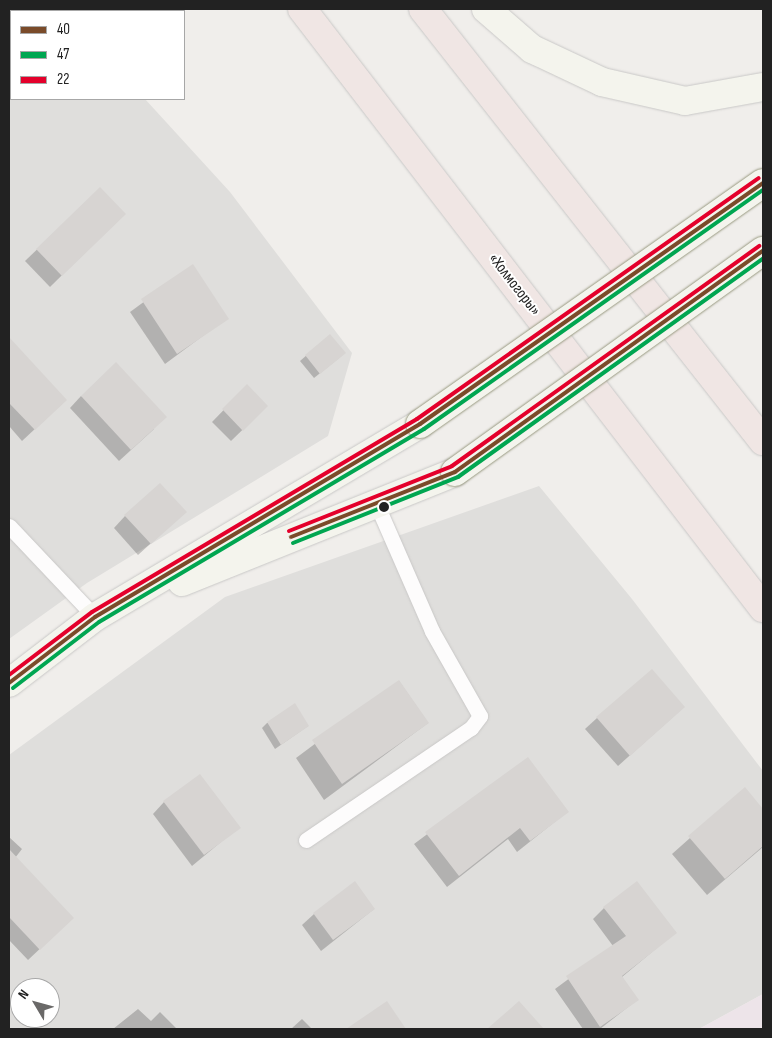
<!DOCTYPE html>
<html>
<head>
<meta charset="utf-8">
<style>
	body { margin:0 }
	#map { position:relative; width:772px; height:1038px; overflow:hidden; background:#f0eeeb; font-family:"Sofia Sans Condensed",sans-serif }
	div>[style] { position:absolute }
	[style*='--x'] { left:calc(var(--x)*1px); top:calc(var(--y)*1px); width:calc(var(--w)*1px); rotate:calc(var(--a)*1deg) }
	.residential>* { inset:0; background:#dfdedc }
	.industrial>* { inset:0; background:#ede4e9 }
	.shadow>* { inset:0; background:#0003 }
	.building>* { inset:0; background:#d7d4d2 }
	.roads { filter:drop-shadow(0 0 1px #c9c8c7) drop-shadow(0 0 1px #c9c8c7) }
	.service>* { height:15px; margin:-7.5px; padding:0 7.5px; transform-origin:7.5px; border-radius:7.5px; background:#fdfcfc }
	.secondary>* { height:28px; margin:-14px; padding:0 14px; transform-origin:14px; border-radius:14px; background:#f4f4ed }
	.trunk>* { height:28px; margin:-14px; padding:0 14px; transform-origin:14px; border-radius:14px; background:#f0e6e4 }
	.bridges { filter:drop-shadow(0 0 1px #999a82) drop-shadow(0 0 1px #999a82) }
	.secondary-bridge>* { height:28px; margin:-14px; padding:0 14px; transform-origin:14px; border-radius:14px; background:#f4f4ed }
	.bus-1>* { height:4px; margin:-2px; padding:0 2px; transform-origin:2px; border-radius:2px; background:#7a4b2a }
	.bus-2>* { height:4px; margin:-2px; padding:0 2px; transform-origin:2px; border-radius:2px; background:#00a651 }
	.bus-3>* { height:4px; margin:-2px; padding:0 2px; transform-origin:2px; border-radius:2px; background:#e4002b }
	.dots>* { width:14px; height:14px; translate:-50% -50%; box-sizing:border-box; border:2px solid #fff; border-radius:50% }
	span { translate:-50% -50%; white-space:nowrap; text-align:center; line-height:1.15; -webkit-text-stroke:4px #fff; paint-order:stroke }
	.street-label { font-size:16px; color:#222 }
	.frame { position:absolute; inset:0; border:10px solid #222; pointer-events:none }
	.legend { position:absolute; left:10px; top:10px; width:175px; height:90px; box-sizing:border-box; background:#fff; border:1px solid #a7a7a7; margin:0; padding:6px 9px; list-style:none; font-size:15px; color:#222 }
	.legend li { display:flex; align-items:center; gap:10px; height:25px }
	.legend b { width:25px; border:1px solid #a7a7a7 }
	.north { position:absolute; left:10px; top:978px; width:50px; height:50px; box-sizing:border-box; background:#fff; border:1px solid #a7a7a7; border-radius:50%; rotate:307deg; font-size:14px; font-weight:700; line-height:20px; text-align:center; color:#222 }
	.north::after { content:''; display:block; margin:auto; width:18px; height:22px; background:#6a6968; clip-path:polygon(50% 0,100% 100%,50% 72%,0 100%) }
</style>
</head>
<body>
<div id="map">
	<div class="residential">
		<div style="clip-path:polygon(9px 9px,65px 11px,11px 11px,11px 99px,145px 99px,230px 192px,352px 353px,328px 436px,87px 583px,9px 639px)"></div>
		<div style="clip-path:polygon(evenodd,539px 486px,632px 599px,763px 771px,763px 994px,699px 1029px,9px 1029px,9px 755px,225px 597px,539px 486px,20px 988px,50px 988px,50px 1018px,20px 1018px,20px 988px)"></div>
	</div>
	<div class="industrial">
		<div style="clip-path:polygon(763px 994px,763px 1029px,699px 1029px)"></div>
	</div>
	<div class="shadow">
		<div style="clip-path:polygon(100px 189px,124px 214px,50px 287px,25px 261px)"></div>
		<div style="clip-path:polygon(193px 266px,227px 318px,165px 364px,130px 312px)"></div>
		<div style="clip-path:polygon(330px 335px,339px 358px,314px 378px,300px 361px)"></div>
		<div style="clip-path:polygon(9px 340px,66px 400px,22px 441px,9px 426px)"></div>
		<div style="clip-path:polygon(247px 386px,267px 406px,231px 441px,212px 422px)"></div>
		<div style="clip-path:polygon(81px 396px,154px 429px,119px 461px,70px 408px)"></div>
		<div style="clip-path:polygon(125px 516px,173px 523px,138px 555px,114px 528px)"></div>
		<div style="clip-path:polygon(399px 681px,428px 723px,324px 800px,296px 758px)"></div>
		<div style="clip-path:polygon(684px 707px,618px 766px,585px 729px,597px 718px)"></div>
		<div style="clip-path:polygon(267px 723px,308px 726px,275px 749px,262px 728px)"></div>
		<div style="clip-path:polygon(528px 759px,567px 812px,517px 852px,508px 839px,447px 887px,414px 844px)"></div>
		<div style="clip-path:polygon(745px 789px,763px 811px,763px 847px,707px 895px,672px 854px)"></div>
		<div style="clip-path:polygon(164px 802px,239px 827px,192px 866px,153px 814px)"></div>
		<div style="clip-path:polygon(9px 837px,22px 849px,15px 858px,61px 929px,28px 960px,9px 940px)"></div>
		<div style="clip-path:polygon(604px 908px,676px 932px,622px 977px,637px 1000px,600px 1029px,583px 1029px,555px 989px,613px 946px,593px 919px)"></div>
		<div style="clip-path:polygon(374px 909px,321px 951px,302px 925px,314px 914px)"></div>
		<div style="clip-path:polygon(519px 1002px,542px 1029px,489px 1029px)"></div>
		<div style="clip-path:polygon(386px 1003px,405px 1029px,349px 1029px,352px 1026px)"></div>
		<div style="clip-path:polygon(138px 1009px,151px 1021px,160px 1012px,177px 1029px,113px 1029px)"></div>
		<div style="clip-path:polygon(302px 1019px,312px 1029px,291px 1029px)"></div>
	</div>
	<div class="building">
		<div style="clip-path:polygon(100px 187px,126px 214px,62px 276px,36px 249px)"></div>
		<div style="clip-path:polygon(193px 264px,229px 319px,177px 354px,141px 299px)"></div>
		<div style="clip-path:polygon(330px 334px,346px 353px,320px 374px,305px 355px)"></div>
		<div style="clip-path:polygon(9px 337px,67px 400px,35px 430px,9px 403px)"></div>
		<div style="clip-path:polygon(116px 362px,167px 417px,131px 450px,81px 396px)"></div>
		<div style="clip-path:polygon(247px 384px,268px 406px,243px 431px,222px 409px)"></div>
		<div style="clip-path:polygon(160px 483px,187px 512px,151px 544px,124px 515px)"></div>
		<div style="clip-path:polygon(652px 669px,685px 707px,630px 756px,596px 717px)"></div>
		<div style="clip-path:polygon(399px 680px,429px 723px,342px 784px,312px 740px)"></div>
		<div style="clip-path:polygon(295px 703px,309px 726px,281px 745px,267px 722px)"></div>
		<div style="clip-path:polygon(528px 757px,569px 812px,530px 841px,520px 828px,459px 876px,425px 832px)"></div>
		<div style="clip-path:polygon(200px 774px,241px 828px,204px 855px,163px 801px)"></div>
		<div style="clip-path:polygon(745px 787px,763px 809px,763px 846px,725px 879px,688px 836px)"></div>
		<div style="clip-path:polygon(9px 849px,74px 918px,40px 950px,9px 917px)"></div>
		<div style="clip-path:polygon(355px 881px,375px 909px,333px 940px,313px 913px)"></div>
		<div style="clip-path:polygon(637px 881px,677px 933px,622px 976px,639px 1000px,600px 1027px,566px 976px,626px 936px,603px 907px)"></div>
		<div style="clip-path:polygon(387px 1001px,406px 1029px,346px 1029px)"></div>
		<div style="clip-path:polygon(519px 1001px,544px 1029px,487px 1029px)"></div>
	</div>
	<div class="roads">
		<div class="service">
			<div style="--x:9;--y:526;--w:125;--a:46.6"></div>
			<div style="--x:306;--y:840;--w:199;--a:-34.2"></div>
			<div style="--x:471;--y:728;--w:15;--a:-53"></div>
			<div style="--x:480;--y:716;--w:98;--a:-119.5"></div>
			<div style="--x:432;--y:631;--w:140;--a:-113.6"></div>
		</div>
		<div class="secondary">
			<div style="--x:486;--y:9;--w:61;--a:41"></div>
			<div style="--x:532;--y:49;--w:77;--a:25.2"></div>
			<div style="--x:602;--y:82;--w:85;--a:12.9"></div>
			<div style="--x:685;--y:101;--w:79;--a:-10.2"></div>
			<div style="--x:182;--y:582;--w:294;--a:-21.9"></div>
			<div style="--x:9;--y:683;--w:108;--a:-37.5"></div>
			<div style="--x:95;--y:617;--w:378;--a:-30.7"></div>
		</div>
		<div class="trunk">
			<div style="--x:302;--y:9;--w:756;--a:52.42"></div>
			<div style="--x:423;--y:9;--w:550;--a:51.8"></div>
		</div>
	</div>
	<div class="bridges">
		<div class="secondary-bridge">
			<div style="--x:420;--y:424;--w:419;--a:-35.1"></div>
			<div style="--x:455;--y:472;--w:379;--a:-35.7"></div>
		</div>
	</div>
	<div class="bus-1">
		<div style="--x:291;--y:537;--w:176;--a:-21.6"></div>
		<div style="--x:455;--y:472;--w:379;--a:-35.7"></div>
		<div style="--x:9;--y:683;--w:108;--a:-37.5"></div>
		<div style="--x:95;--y:617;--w:378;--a:-30.7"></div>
		<div style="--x:420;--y:424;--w:419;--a:-35.1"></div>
	</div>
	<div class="bus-2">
		<div style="--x:293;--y:543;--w:178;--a:-21.8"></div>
		<div style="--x:458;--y:477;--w:375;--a:-35.6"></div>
		<div style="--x:13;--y:688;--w:108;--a:-37.5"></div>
		<div style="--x:99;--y:622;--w:378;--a:-30.7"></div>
		<div style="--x:424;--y:429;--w:415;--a:-35.2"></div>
	</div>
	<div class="bus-3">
		<div style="--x:289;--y:531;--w:175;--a:-21.7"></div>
		<div style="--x:452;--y:466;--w:378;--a:-35.6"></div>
		<div style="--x:9;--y:675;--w:104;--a:-37.2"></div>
		<div style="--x:92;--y:612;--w:378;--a:-30.7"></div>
		<div style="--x:417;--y:419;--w:418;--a:-35.2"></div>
	</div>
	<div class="dots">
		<div style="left:384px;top:507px;background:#222"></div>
	</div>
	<div class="street-label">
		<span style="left:514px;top:285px;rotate:52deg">«Холмогоры»</span>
	</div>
	<div class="frame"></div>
	<ul class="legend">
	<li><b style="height:6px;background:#7a4b2a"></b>40</li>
	<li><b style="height:6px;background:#00a651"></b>47</li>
	<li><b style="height:6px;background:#e4002b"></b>22</li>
	</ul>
	<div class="north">N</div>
</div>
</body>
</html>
